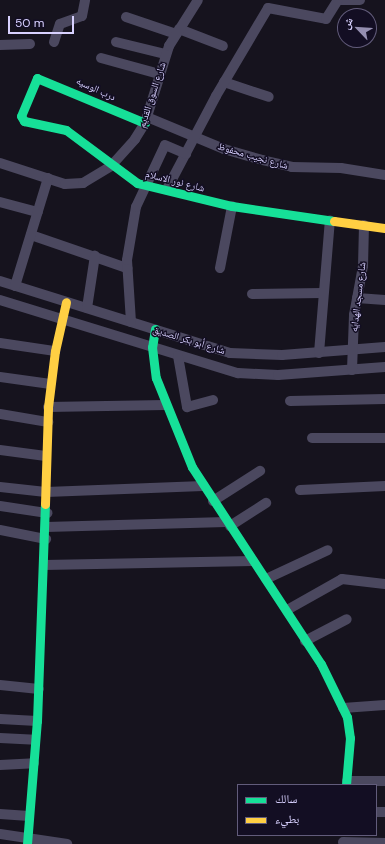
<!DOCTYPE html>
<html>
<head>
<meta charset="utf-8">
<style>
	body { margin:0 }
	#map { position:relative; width:385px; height:844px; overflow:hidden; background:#16131e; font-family:"DM Sans","Noto Naskh Arabic",sans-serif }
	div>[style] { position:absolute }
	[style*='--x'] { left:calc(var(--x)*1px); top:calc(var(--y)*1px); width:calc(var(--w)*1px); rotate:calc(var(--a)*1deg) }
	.street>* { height:10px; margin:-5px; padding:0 5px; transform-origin:5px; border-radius:5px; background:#4b485f }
	.fast>* { height:9px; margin:-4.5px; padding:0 4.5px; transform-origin:4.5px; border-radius:4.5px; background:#16e098 }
	.slow>* { height:9px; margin:-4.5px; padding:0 4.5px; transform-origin:4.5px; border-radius:4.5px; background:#ffcf43 }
	span { translate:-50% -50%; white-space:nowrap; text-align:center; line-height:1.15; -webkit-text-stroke:3px #130e23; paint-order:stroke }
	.street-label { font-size:10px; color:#d8d1ff }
	.legend { position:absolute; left:237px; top:784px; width:140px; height:52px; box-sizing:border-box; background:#130e23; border:1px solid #625c7b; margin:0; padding:5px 7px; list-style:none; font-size:12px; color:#d8d1ff }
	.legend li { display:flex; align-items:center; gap:8px; height:20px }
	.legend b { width:20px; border:1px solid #625c7b }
	.north { position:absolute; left:337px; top:8px; width:40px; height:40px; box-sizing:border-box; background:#130e23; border:1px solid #625c7b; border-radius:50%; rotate:295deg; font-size:11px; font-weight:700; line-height:16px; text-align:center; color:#d8d1ff }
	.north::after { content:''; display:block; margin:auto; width:14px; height:18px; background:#948eb0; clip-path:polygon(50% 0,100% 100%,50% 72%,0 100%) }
	.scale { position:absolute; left:8px; top:16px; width:66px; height:18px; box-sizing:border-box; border:2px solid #d8d1ff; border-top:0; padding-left:5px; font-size:12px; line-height:14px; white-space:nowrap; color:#d8d1ff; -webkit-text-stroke:3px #130e23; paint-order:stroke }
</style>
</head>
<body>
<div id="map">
	<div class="street">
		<div style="--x:340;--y:0;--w:20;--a:0"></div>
		<div style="--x:126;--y:17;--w:53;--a:18.8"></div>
		<div style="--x:179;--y:29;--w:47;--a:21.1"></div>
		<div style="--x:54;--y:42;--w:19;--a:-72"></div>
		<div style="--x:60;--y:24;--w:23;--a:-20"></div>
		<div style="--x:82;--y:16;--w:16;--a:-79"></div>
		<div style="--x:116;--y:42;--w:50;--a:13.8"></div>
		<div style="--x:0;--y:45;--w:30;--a:-2"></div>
		<div style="--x:101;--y:58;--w:60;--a:15.4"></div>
		<div style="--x:224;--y:82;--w:47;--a:18.4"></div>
		<div style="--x:147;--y:117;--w:83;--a:22.6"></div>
		<div style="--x:224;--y:149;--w:40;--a:16"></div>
		<div style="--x:262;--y:160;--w:31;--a:13"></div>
		<div style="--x:292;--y:167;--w:49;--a:1.2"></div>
		<div style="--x:341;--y:168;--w:45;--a:9"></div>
		<div style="--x:0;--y:163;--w:68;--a:17.9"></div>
		<div style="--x:65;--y:184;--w:18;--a:-3"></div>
		<div style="--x:83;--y:183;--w:33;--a:-31"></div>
		<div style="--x:111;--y:166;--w:36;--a:-48"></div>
		<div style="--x:135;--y:139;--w:19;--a:-58"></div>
		<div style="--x:145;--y:123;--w:81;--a:-72.7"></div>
		<div style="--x:169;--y:46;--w:54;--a:-57.8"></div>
		<div style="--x:167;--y:189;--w:105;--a:-62.2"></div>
		<div style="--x:216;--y:96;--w:102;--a:-59.4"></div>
		<div style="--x:268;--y:8;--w:59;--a:10.7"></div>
		<div style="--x:326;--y:19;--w:22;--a:-58"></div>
		<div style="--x:0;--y:202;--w:39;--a:15"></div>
		<div style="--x:31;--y:235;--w:102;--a:19"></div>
		<div style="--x:220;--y:268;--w:63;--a:-79"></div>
		<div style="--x:0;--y:281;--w:241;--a:17.4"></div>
		<div style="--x:230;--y:353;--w:52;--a:2.2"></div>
		<div style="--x:282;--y:355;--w:103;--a:-4.4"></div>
		<div style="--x:15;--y:286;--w:113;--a:-73"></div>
		<div style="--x:252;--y:294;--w:70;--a:-0.8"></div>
		<div style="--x:357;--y:298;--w:28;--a:4"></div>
		<div style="--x:0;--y:300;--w:249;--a:17.1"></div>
		<div style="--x:238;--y:373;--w:40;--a:2.9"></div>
		<div style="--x:278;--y:375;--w:107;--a:-4.3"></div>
		<div style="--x:87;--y:308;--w:53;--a:-81.3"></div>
		<div style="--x:131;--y:322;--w:62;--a:-93.7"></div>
		<div style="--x:127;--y:260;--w:54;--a:-80.4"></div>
		<div style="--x:136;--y:207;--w:68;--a:-64.9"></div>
		<div style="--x:165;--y:145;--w:23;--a:23"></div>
		<div style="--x:0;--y:343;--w:56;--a:8.3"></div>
		<div style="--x:319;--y:353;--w:133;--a:-85.3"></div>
		<div style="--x:178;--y:356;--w:52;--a:80"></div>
		<div style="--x:187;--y:407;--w:27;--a:-15"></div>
		<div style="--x:352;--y:370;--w:55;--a:-87.9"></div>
		<div style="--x:354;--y:315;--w:50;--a:-79.6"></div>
		<div style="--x:363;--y:266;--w:41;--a:-88.6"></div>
		<div style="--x:0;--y:377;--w:51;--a:7.8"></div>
		<div style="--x:290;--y:401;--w:95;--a:-1.2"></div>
		<div style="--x:48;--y:407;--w:117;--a:-1"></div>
		<div style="--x:0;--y:414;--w:49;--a:9.5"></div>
		<div style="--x:312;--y:438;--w:73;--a:0"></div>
		<div style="--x:0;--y:450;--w:46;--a:7.4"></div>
		<div style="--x:0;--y:487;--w:46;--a:6.2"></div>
		<div style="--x:46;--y:492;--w:157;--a:-2.2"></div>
		<div style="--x:300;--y:490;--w:85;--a:-2.7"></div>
		<div style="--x:213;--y:501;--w:56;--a:-32.6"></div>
		<div style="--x:0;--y:506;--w:48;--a:8.5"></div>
		<div style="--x:230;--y:526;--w:43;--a:-32.6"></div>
		<div style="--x:46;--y:527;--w:180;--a:-1.6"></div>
		<div style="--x:0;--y:530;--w:47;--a:11.1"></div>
		<div style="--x:44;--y:565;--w:209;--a:-1.1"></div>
		<div style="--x:266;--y:579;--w:68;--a:-25.1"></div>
		<div style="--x:287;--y:610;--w:63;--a:-29.4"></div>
		<div style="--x:342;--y:579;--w:43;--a:6.6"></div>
		<div style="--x:305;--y:641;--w:47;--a:-27.6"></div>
		<div style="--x:0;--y:685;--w:39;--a:6"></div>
		<div style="--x:343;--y:708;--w:42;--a:-4.1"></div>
		<div style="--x:0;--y:719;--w:37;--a:3"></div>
		<div style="--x:0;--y:738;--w:35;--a:3"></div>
		<div style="--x:0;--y:765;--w:34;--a:-3"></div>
		<div style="--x:347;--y:781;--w:38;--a:0"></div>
		<div style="--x:376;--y:812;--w:9;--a:0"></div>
		<div style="--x:0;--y:814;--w:29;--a:4"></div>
		<div style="--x:0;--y:834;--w:68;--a:8.5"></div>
		<div style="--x:343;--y:842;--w:42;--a:1.4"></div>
	</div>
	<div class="fast">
		<div style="--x:145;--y:123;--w:117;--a:-157.4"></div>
		<div style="--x:37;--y:78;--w:41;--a:112.8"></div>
		<div style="--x:21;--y:116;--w:6;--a:59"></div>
		<div style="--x:24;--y:121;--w:43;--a:12.1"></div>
		<div style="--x:66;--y:130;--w:89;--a:36.7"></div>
		<div style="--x:137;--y:183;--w:98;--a:13.6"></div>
		<div style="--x:232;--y:206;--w:103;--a:8.4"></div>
		<div style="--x:155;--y:329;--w:18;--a:99"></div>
		<div style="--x:152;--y:347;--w:31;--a:83"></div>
		<div style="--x:156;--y:378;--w:96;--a:68"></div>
		<div style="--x:192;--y:467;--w:235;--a:56.8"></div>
		<div style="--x:321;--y:664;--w:59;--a:63.9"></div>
		<div style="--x:347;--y:717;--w:21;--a:82"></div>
		<div style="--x:350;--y:738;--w:47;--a:94.9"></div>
		<div style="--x:27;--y:844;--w:123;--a:-85.4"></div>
		<div style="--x:37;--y:721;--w:217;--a:-87.9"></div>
	</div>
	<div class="slow">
		<div style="--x:334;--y:221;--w:51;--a:7.8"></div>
		<div style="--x:45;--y:504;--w:97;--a:-88.2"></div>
		<div style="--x:48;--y:407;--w:56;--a:-82.9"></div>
		<div style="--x:55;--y:351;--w:50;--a:-77.3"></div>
	</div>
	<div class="street-label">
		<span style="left:96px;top:89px;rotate:25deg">درب الوسيه</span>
		<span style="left:152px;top:95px;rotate:-72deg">شارع السوق القديم</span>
		<span style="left:253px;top:156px;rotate:16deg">شارع نجيب محفوظ</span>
		<span style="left:175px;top:181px;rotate:14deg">شارع نور الاسلام</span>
		<span style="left:358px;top:297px;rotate:-83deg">شارع مسجد الهدايه</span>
		<span style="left:189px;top:340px;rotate:17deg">شارع أبو بكر الصديق</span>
	</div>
	<ul class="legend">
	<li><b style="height:5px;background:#16e098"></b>سالك</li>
	<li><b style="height:5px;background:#ffcf43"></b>بطيء</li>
	</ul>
	<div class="north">ش</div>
	<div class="scale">50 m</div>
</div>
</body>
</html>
